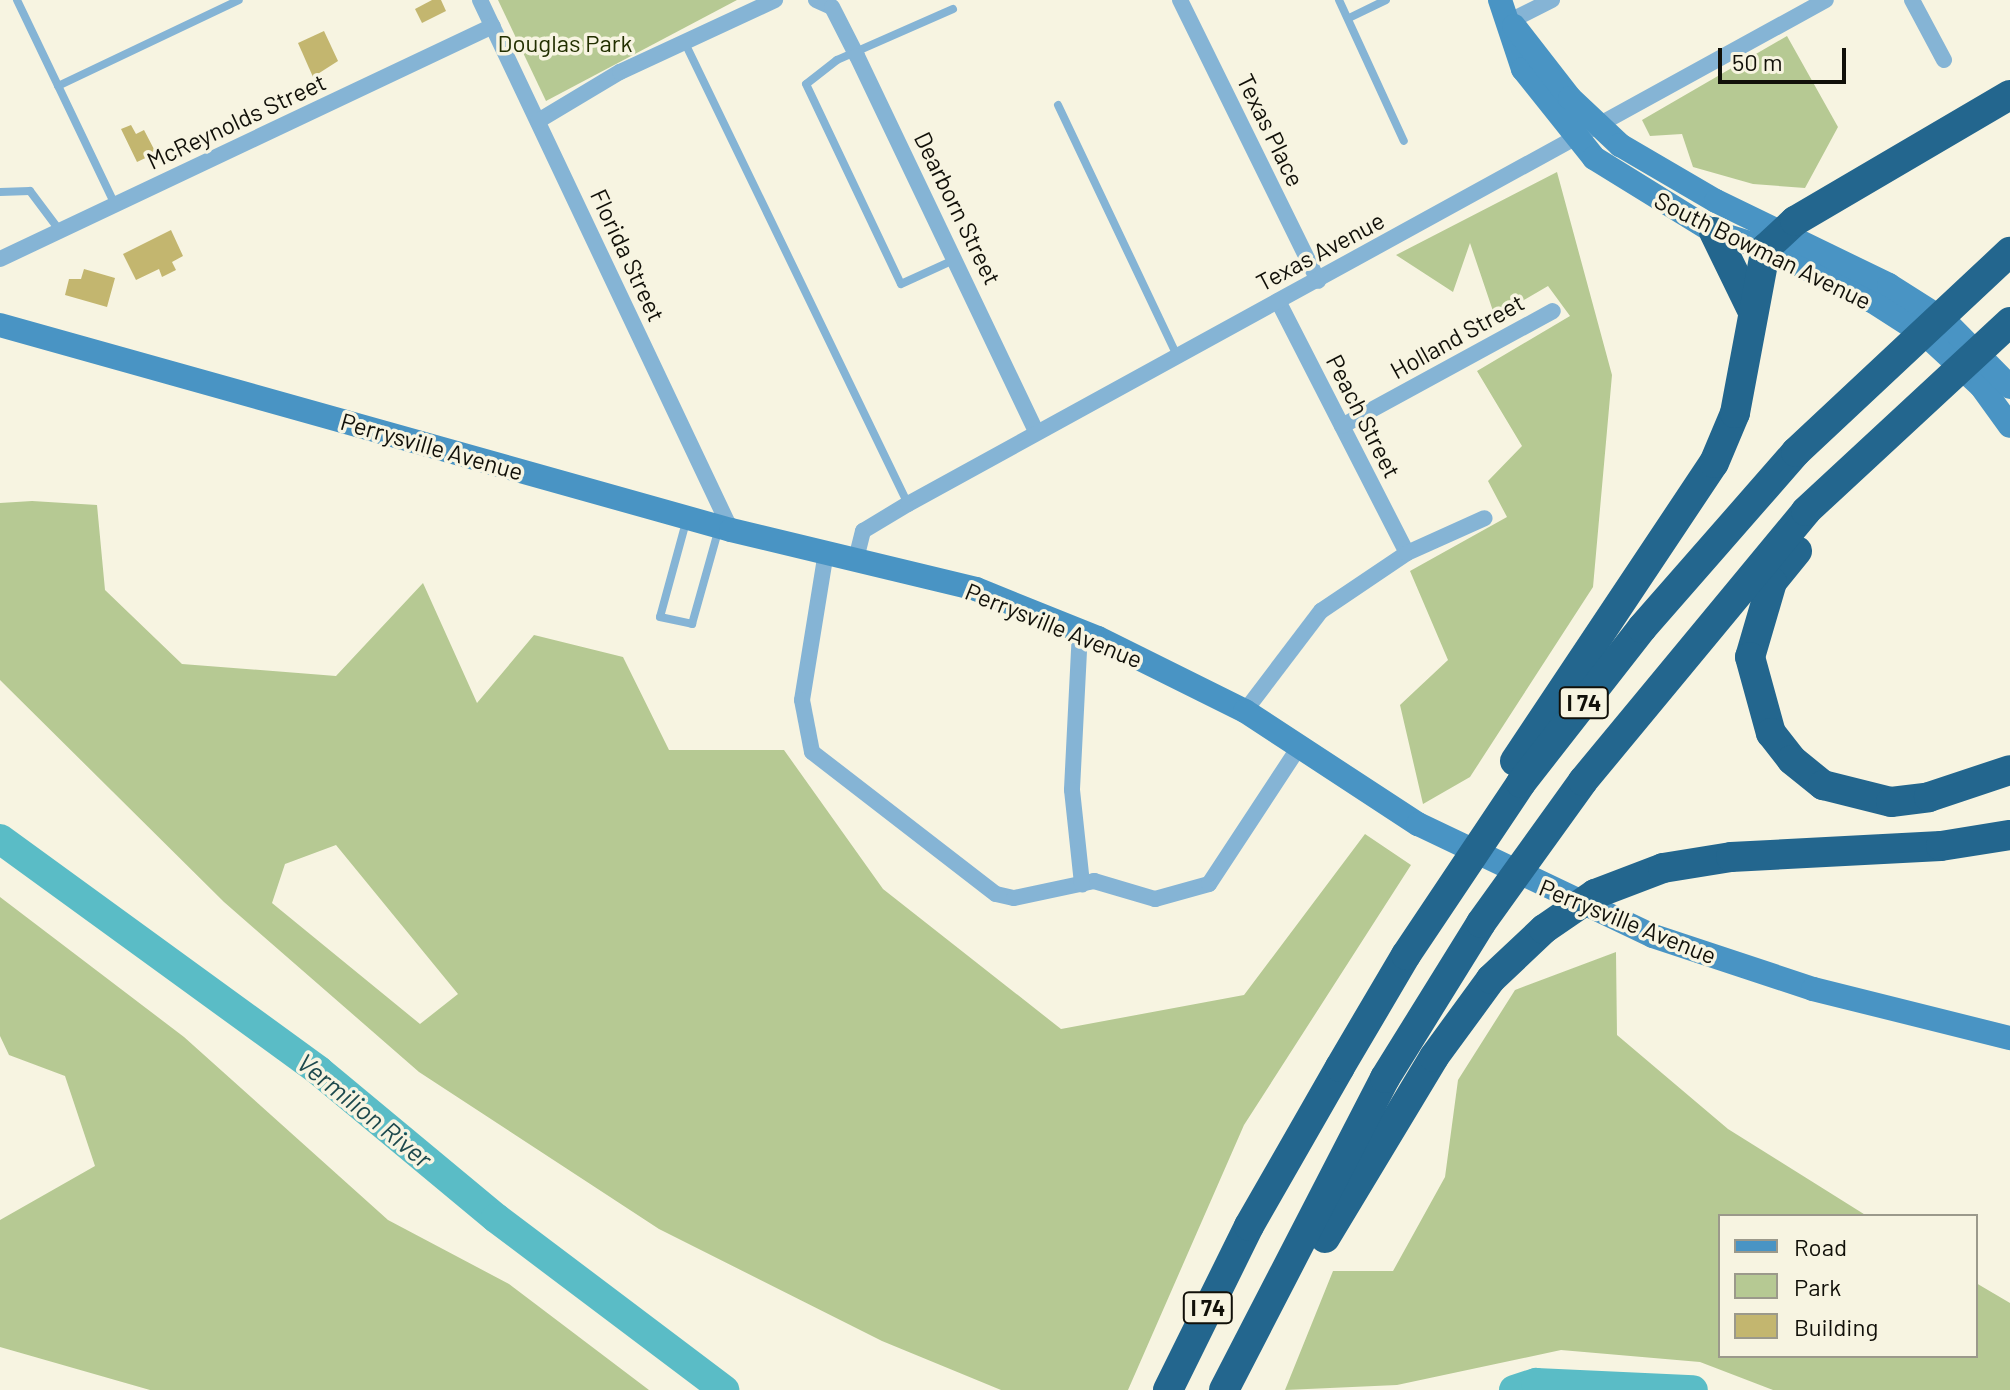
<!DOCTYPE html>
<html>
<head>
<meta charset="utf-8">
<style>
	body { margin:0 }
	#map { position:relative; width:2010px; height:1390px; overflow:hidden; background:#f7f4e1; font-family:Barlow,sans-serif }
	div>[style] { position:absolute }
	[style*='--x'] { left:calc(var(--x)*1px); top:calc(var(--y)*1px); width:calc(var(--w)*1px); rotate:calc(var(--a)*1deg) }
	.green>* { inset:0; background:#b6c993 }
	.river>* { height:30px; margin:-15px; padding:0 15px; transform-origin:15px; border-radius:15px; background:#5abcc6 }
	.building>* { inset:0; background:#c3b66f }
	.lane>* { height:8px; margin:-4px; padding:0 4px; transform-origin:4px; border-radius:4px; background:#85b4d5 }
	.street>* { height:16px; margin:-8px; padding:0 8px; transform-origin:8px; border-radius:8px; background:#85b4d5 }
	.secondary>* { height:24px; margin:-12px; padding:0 12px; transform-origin:12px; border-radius:12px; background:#4994c4 }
	.highway>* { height:30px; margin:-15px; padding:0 15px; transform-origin:15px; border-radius:15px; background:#23668e }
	span { translate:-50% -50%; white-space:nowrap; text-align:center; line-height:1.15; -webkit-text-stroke:7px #f7f4e1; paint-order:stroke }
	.shield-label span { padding:2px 6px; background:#f7f4e1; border:2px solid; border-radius:6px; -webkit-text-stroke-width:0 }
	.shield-label { font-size:22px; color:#111009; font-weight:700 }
	.park-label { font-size:24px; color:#222f00 }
	.street-label { font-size:24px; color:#111009 }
	.water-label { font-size:26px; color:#1d494d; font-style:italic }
	.legend { position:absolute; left:1718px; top:1214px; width:260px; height:144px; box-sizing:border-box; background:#f7f4e1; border:2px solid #9b998b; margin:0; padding:10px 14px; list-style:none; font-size:24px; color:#111009 }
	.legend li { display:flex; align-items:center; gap:16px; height:40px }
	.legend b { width:40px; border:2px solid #9b998b }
	.scale { position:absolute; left:1718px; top:48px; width:128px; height:36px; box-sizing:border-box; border:4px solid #111009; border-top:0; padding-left:10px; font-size:24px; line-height:28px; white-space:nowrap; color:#111009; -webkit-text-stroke:6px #f7f4e1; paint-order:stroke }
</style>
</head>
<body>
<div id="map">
	<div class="green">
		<div style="clip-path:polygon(498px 0,737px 0,546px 101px)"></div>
		<div style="clip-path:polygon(1787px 36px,1838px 127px,1805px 188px,1753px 184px,1693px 167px,1682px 134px,1650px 136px,1642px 120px)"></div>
		<div style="clip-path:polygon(1557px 172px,1612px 375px,1593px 587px,1470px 777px,1423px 804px,1400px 705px,1448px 660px,1410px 571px,1507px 517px,1488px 481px,1522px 446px,1477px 371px,1570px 316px,1548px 286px,1495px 317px,1470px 243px,1453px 292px,1396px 255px)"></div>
		<div style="clip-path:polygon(evenodd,32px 501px,97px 505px,105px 590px,182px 664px,336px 676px,423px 583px,477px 703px,534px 635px,623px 657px,669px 750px,784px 750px,883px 889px,1061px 1029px,1244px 995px,1365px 834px,1411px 865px,1244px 1125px,1128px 1390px,1001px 1390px,882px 1341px,659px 1229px,419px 1072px,224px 902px,0 680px,0 503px,32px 501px,336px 845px,458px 994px,420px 1024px,272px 903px,285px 864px,336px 845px)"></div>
		<div style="clip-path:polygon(0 897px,184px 1037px,388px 1220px,509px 1284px,649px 1390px,150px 1390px,0 1347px,0 1220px,95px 1166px,65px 1076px,9px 1055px,0 1036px)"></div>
		<div style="clip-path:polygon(1616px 952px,1617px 1035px,1728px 1129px,1867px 1216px,1720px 1216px,1720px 1356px,1976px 1356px,1976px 1283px,2010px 1303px,2010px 1390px,1773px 1390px,1700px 1362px,1561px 1350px,1397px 1385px,1285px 1390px,1333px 1271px,1393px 1271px,1445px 1177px,1458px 1080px,1515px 990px)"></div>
	</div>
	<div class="river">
		<div style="--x:0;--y:839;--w:394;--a:36"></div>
		<div style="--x:319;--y:1071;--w:230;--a:39.7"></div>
		<div style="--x:496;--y:1218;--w:286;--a:37"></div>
		<div style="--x:1514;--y:1390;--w:23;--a:-18"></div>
		<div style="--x:1536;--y:1383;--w:157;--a:2.6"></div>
	</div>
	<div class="building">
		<div style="clip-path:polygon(432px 0,441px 0,446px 11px,422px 23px,415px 9px)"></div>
		<div style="clip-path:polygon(324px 31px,338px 61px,313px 77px,298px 43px)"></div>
		<div style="clip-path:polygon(131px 125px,136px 134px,144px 130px,156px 153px,137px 162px,121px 129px)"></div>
		<div style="clip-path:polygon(171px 230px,183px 256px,172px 262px,176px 270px,162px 277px,159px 269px,136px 280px,123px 254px)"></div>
		<div style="clip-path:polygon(84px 269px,115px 278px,107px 307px,65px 295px,69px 279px,81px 279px)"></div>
	</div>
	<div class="lane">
		<div style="--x:17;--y:0;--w:227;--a:64.4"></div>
		<div style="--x:1339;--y:0;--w:155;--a:65.3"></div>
		<div style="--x:953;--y:9;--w:127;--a:156.3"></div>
		<div style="--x:837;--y:60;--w:39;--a:142"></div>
		<div style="--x:806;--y:84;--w:221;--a:64.6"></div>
		<div style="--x:901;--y:284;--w:60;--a:-24.4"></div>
		<div style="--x:1349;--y:18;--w:41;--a:-25.9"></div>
		<div style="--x:684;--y:41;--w:514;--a:64.18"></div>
		<div style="--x:58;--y:86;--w:200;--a:-25.4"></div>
		<div style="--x:1058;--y:105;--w:278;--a:64.6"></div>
		<div style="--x:0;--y:192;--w:30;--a:-2"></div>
		<div style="--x:30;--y:191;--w:50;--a:53.1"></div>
		<div style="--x:686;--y:522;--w:98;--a:105.3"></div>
		<div style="--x:660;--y:617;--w:33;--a:12"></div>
		<div style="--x:692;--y:624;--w:100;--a:-74.3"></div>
	</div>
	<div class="street">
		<div style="--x:480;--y:0;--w:586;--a:64.66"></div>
		<div style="--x:816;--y:0;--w:17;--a:24"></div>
		<div style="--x:832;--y:7;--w:55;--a:63"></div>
		<div style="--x:857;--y:56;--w:416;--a:64.5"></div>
		<div style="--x:1180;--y:0;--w:313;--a:63.8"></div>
		<div style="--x:1912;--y:0;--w:68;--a:61.9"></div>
		<div style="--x:1510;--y:21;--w:47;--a:-26.6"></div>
		<div style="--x:538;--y:121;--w:96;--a:-30.9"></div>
		<div style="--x:620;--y:72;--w:171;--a:-24.9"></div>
		<div style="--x:0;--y:259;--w:545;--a:-25.3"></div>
		<div style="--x:1278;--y:301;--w:283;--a:62.9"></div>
		<div style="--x:1342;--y:426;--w:240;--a:-28.6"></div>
		<div style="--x:826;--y:552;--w:150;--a:99.2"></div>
		<div style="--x:802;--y:700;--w:53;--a:79.1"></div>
		<div style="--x:812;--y:752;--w:232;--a:37.7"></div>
		<div style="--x:996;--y:894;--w:18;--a:13"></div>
		<div style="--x:1014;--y:898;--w:82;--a:-12"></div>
		<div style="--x:1094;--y:881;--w:64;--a:16.4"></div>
		<div style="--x:1155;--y:899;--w:56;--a:-15.5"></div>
		<div style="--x:1209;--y:884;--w:164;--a:-56.7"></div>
		<div style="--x:856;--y:559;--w:29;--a:-76"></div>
		<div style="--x:863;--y:531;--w:52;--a:-31"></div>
		<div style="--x:908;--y:504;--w:1047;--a:-28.77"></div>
		<div style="--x:1080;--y:631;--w:159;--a:92.9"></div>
		<div style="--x:1072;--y:790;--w:95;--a:83.9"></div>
		<div style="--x:1245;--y:711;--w:126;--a:-52.8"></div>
		<div style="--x:1321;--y:611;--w:104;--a:-34"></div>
		<div style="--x:1407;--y:553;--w:85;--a:-24.2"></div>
	</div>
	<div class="secondary">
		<div style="--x:1500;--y:0;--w:73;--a:71.6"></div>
		<div style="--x:1523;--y:69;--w:114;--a:51.4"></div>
		<div style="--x:1594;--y:158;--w:141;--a:31.7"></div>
		<div style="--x:1714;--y:232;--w:54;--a:17.1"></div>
		<div style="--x:1766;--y:248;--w:119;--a:26.6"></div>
		<div style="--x:1872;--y:301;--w:67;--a:32.7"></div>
		<div style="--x:1928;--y:337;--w:72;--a:42.8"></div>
		<div style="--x:1981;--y:386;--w:49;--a:54.1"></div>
		<div style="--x:1514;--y:26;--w:91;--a:52.1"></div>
		<div style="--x:1570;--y:98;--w:69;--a:43.2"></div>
		<div style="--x:1620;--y:145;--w:111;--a:30.3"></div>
		<div style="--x:1716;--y:201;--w:192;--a:25.9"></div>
		<div style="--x:1889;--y:285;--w:65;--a:32.5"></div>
		<div style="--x:1944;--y:320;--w:94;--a:45.4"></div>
		<div style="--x:0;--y:325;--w:759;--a:15.67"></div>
		<div style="--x:731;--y:530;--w:252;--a:13.5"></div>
		<div style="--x:976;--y:589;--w:131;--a:21.9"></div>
		<div style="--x:1098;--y:638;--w:164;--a:26.4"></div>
		<div style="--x:1245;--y:711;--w:207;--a:33.2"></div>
		<div style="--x:1418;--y:824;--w:260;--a:25.5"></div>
		<div style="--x:1653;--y:936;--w:169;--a:18.3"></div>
		<div style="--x:1813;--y:989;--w:203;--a:14"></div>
	</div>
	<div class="highway">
		<div style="--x:1714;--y:232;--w:85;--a:64"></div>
		<div style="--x:1797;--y:551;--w:40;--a:129"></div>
		<div style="--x:1772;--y:582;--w:78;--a:106.3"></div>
		<div style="--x:1750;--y:657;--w:79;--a:74.6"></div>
		<div style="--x:1771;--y:733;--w:34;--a:52"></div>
		<div style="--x:1792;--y:760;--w:40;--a:39"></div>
		<div style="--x:1823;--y:785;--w:70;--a:14"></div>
		<div style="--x:1891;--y:802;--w:38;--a:-7"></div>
		<div style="--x:1929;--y:797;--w:85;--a:-18.4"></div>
		<div style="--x:1515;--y:761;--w:358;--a:-56.3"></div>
		<div style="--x:1714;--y:463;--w:54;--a:-67.2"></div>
		<div style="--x:1735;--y:413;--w:168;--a:-79.4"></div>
		<div style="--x:1766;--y:248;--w:40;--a:-43"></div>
		<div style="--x:1795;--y:221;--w:249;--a:-30.4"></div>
		<div style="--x:1325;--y:1238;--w:211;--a:-58.9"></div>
		<div style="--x:1434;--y:1057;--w:97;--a:-53.8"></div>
		<div style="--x:1491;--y:979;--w:73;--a:-43.3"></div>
		<div style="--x:1544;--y:929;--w:62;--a:-34.5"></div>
		<div style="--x:1595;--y:894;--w:73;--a:-20.9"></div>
		<div style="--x:1663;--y:868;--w:69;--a:-9.2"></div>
		<div style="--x:1731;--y:857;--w:210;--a:-3"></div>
		<div style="--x:1941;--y:846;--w:70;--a:-9.1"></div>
		<div style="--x:1168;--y:1390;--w:183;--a:-63.7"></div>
		<div style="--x:1249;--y:1226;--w:183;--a:-60.2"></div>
		<div style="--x:1340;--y:1067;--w:130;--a:-59.5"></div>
		<div style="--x:1406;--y:955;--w:207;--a:-56.2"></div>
		<div style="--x:1521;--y:783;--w:197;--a:-52"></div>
		<div style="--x:1642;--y:628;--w:234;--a:-48.8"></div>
		<div style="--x:1796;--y:452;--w:293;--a:-43.1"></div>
		<div style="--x:1224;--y:1390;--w:351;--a:-62.7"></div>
		<div style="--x:1385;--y:1078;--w:182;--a:-58.2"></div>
		<div style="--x:1481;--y:923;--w:175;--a:-54.3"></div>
		<div style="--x:1583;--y:781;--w:350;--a:-50.4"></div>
		<div style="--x:1806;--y:511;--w:278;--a:-42.8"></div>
	</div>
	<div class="shield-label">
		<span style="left:1584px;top:703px">I 74</span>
		<span style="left:1208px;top:1308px">I 74</span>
	</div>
	<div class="park-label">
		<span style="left:565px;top:43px">Douglas Park</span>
	</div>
	<div class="street-label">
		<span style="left:236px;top:121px;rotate:-25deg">McReynolds Street</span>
		<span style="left:1271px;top:130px;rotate:64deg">Texas Place</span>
		<span style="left:958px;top:208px;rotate:64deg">Dearborn Street</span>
		<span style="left:1763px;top:250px;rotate:26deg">South Bowman Avenue</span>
		<span style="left:1320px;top:251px;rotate:-28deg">Texas Avenue</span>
		<span style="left:628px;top:255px;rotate:65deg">Florida Street</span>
		<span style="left:1457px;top:336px;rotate:-29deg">Holland Street</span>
		<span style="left:1364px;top:416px;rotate:63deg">Peach Street</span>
		<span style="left:432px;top:446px;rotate:16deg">Perrysville Avenue</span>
		<span style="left:1054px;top:625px;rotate:22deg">Perrysville Avenue</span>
		<span style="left:1628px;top:921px;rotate:22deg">Perrysville Avenue</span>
	</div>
	<div class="water-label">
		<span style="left:365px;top:1110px;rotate:39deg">Vermilion River</span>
	</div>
	<ul class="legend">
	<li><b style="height:10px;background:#4994c4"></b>Road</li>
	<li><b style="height:22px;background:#b6c993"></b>Park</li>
	<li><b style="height:22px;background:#c3b66f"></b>Building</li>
	</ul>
	<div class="scale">50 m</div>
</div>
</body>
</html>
